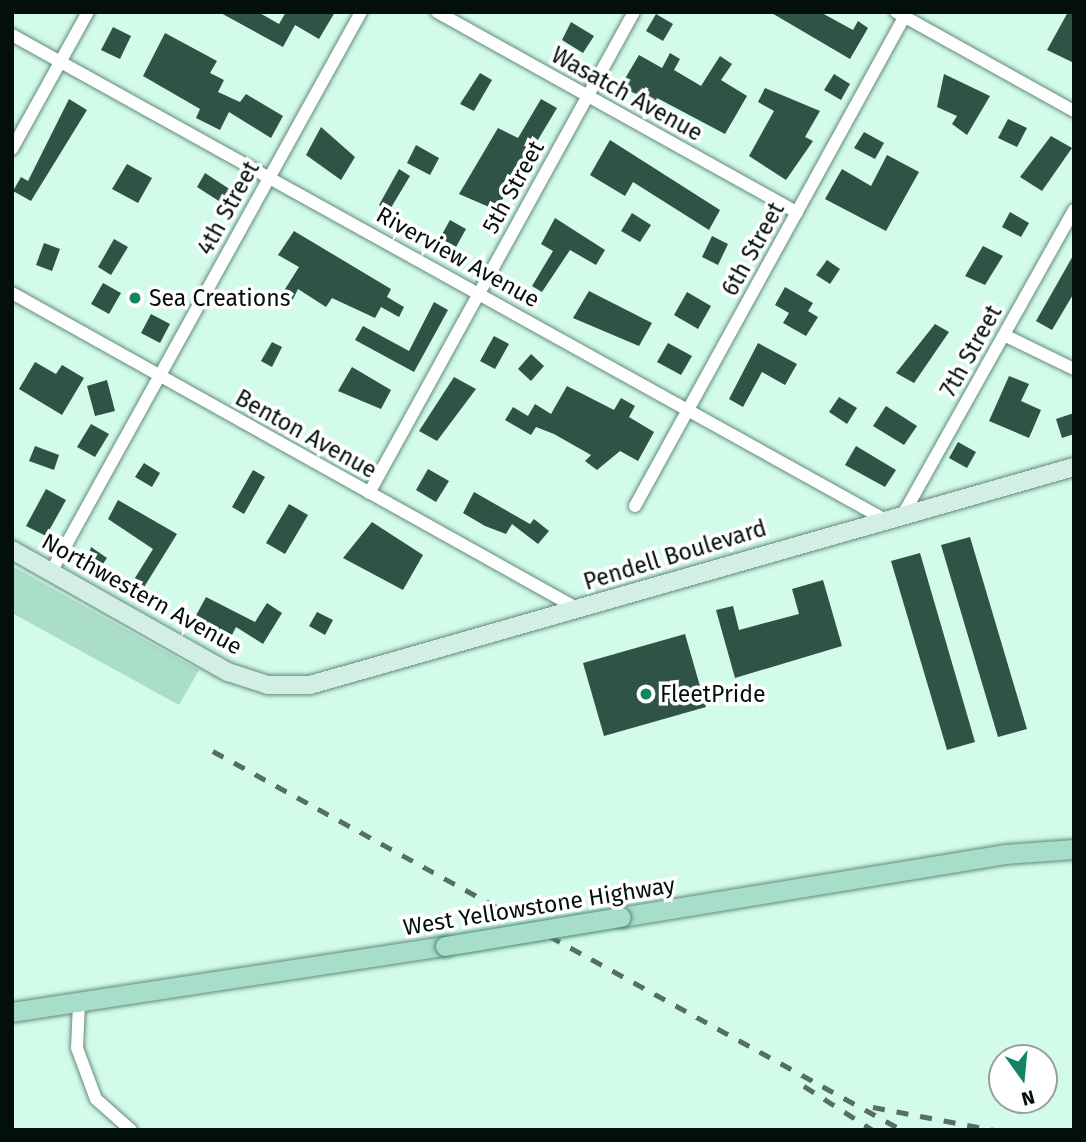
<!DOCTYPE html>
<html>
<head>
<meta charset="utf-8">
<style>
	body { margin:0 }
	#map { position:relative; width:1086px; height:1142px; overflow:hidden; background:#d2fbe9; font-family:"Fira Sans",sans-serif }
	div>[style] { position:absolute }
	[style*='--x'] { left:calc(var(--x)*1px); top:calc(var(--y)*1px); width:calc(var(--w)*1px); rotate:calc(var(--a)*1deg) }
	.green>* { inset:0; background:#aadec8 }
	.building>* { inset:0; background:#2f5345 }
	.roads { filter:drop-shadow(0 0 2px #648a7a) drop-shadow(0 0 2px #648a7a) }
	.street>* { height:12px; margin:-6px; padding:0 6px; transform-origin:6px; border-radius:6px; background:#fff }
	.secondary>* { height:18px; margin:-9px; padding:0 9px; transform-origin:9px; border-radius:9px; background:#d3eee4 }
	.primary>* { height:19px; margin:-9.5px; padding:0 9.5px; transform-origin:9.5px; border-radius:9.5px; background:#a7dec9 }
	.rail>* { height:4.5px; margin-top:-2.25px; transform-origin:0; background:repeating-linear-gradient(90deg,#566e64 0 12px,transparent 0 24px) }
	.bridges { filter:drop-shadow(0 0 2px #47876f) drop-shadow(0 0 2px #47876f) }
	.primary-bridge>* { height:19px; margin:-9.5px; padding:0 9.5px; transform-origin:9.5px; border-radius:9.5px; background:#a7dec9 }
	.dots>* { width:19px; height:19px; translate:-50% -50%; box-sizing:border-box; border:4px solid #fff; border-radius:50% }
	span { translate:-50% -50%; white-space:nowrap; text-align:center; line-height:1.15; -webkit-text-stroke:7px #fff; paint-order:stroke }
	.street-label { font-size:23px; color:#020f0a }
	.poi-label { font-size:23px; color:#020f0a }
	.left { translate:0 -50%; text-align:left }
	.frame { position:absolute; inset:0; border:14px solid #020f0a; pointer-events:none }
	.north { position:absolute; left:988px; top:1044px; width:70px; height:70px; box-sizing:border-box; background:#fff; border:2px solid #9a9f9d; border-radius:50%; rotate:165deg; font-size:19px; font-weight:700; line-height:28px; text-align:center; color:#020f0a }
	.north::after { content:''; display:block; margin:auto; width:24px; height:32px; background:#128564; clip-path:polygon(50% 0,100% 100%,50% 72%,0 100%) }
</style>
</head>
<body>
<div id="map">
	<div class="green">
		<div style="clip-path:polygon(12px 566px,199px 670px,179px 705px,12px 613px)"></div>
	</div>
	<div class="building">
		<div style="clip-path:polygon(219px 12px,258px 12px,279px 24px,286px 12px,335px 12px,319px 39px,295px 25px,283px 47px)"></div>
		<div style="clip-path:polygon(770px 12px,820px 12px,853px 30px,858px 21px,868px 28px,850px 59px)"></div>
		<div style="clip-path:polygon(1068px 12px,1074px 12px,1074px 63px,1047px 50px)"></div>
		<div style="clip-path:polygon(656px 14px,673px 24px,663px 41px,646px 31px)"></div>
		<div style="clip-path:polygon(571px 22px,594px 36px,583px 53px,562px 40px)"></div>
		<div style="clip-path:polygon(113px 27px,131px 36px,120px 59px,101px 50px)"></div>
		<div style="clip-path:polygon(165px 33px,217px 61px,210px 73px,224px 80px,218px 92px,240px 102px,246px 94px,283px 116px,271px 138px,229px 112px,220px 130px,196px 118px,200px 109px,143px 76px)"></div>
		<div style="clip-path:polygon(670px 53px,680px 59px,674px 70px,701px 86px,720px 56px,732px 64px,721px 80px,747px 96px,725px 134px,657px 98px,655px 102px,620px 87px,639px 55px,662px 68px)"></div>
		<div style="clip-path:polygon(480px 73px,492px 80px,474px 111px,460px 104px)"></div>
		<div style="clip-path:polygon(834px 74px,850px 84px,841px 100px,824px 90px)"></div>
		<div style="clip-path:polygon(944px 74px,990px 96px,967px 135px,952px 124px,957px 116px,937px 107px)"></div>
		<div style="clip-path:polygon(765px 88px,820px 111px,805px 137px,813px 141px,786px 180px,749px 156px,774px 111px,758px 102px)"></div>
		<div style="clip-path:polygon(69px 99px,87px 110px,31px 201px,13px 191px,21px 177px,28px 181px)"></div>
		<div style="clip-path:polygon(541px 99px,557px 108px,496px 210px,459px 194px,498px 128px,518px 138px)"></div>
		<div style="clip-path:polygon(1008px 119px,1027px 128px,1017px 147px,998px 138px)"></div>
		<div style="clip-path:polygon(321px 127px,355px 157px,341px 180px,306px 155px)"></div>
		<div style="clip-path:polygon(864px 132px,884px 143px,875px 159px,854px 148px)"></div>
		<div style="clip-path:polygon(1051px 136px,1072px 148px,1042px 191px,1020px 177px)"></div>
		<div style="clip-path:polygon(610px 140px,720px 210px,709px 230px,633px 182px,625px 196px,590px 175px)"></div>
		<div style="clip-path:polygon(416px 145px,439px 158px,430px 175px,407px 163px)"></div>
		<div style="clip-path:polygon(887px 155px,919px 172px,886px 231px,825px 199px,842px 169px,871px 186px)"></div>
		<div style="clip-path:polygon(127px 164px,152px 178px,138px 203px,112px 189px)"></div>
		<div style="clip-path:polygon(399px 169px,410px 176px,389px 211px,379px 205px)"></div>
		<div style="clip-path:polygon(205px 173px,234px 192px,225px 205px,197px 187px)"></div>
		<div style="clip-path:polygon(1010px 212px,1029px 223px,1021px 237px,1002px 227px)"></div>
		<div style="clip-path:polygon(632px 213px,651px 225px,640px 242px,621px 231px)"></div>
		<div style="clip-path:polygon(555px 218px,605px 250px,596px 265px,570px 250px,542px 292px,532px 286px,553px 251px,541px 244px)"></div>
		<div style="clip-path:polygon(450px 220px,466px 229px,456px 247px,440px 238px)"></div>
		<div style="clip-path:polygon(294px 231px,391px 289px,387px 297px,404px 307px,399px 317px,381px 307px,375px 318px,332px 298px,326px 307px,298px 289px,291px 303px,280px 297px,299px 267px,278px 255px)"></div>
		<div style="clip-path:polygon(712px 236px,728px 244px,718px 265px,702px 257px)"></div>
		<div style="clip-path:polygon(114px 239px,128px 247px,111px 275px,98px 267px)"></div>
		<div style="clip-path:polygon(44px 243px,60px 249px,52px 271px,36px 265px)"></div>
		<div style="clip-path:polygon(983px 246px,1003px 256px,985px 285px,965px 276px)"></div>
		<div style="clip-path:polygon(1074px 254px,1074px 293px,1052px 330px,1036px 321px)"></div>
		<div style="clip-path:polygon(827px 260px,840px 269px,830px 284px,816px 275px)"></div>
		<div style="clip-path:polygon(103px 283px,121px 293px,109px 314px,91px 304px)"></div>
		<div style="clip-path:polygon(785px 287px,813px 303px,808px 311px,818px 317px,806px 336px,783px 323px,789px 313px,775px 305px)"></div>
		<div style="clip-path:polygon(589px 291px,652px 323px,639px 346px,573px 318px)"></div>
		<div style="clip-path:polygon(687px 292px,711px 306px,698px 329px,674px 315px)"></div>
		<div style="clip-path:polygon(434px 302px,448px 310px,414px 372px,355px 340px,363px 326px,409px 351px)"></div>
		<div style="clip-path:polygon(151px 314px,170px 324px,160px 343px,141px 333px)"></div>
		<div style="clip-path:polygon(935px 324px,949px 332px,914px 383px,896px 373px)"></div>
		<div style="clip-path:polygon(494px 336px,509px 344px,495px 369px,480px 361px)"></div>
		<div style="clip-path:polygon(272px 342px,282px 347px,272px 367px,261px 361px)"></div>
		<div style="clip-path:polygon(668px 343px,692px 356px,681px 375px,657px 362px)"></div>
		<div style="clip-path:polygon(758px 343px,797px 364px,785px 385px,762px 372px,743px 407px,729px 399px)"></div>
		<div style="clip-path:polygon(531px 354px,544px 366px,531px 381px,518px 369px)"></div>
		<div style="clip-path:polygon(35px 362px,56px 374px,62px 365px,84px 378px,62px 415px,19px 389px)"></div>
		<div style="clip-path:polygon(352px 367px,391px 390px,381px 409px,338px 391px)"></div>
		<div style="clip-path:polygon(1009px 376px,1029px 384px,1021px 401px,1041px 410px,1029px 438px,989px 421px)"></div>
		<div style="clip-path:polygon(454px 377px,476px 389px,437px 441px,419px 431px)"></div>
		<div style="clip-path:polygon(107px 380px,115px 411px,95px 416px,87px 386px)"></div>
		<div style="clip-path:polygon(567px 386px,614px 410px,621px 398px,635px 406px,629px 417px,654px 432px,638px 461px,620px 451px,597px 470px,585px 461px,591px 455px,554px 434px,536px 427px,531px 435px,505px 420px,513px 407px,528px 416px,535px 404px,551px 414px)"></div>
		<div style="clip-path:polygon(839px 397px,857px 408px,847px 424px,829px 412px)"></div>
		<div style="clip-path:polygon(886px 406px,917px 426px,904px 445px,873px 426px)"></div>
		<div style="clip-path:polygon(1074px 413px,1074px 434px,1062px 438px,1056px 419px)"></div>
		<div style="clip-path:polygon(91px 424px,109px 434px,95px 457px,77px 447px)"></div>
		<div style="clip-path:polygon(958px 442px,976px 452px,967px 468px,949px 458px)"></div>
		<div style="clip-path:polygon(35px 446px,59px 455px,54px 470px,29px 461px)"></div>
		<div style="clip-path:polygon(856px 446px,896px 470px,885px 487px,845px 465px)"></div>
		<div style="clip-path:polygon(144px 463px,160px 473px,152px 487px,135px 477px)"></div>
		<div style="clip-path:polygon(428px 469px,449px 481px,436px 502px,416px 490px)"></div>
		<div style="clip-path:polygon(253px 470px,265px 477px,244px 514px,232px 507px)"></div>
		<div style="clip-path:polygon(46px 489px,66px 500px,46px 536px,26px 526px)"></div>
		<div style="clip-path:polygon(474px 492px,530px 524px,534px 519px,549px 531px,538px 544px,512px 524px,506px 534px,485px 526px,463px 513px)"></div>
		<div style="clip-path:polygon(118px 500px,177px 534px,141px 592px,130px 586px,153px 549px,108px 519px)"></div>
		<div style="clip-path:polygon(289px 504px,308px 515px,285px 554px,266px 543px)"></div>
		<div style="clip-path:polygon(372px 522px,423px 555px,403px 590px,343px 558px)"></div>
		<div style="clip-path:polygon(970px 537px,1027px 729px,998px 737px,941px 545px)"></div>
		<div style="clip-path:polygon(91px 547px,107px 558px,96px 574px,85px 567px)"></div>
		<div style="clip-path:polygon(920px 553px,975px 742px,947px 750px,891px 561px)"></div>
		<div style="clip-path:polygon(823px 580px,842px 646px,735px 678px,716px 610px,733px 606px,739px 630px,799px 614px,792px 589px)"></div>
		<div style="clip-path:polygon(206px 597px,255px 622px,267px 603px,282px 613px,263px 644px,236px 627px,229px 641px,193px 621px)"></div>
		<div style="clip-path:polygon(317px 612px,333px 620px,325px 635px,309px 626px)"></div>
		<div style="clip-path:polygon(685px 634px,706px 707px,604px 736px,583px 663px)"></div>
	</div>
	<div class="roads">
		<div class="street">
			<div style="--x:437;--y:12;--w:412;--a:29.1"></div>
			<div style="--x:896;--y:12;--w:204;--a:29.1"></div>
			<div style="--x:12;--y:35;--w:995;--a:29.04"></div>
			<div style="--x:12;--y:149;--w:157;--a:-61"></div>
			<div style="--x:12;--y:293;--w:650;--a:29.17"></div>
			<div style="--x:1004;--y:335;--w:78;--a:25.9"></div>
			<div style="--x:369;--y:493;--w:549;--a:-61.15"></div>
			<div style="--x:635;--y:506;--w:564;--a:-61.16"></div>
			<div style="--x:905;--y:511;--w:345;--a:-60.7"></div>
			<div style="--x:51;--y:572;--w:640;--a:-61.03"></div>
			<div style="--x:79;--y:1003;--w:45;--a:92.5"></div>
			<div style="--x:77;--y:1048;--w:54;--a:69.6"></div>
			<div style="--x:96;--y:1099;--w:47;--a:41.5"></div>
		</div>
		<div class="secondary">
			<div style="--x:12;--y:550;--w:248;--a:29.5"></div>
			<div style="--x:228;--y:672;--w:42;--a:18"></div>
			<div style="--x:268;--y:685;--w:42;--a:0"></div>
			<div style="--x:310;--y:685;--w:794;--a:-15.93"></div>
		</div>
		<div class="primary">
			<div style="--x:621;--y:917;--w:389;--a:-9.3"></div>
			<div style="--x:1005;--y:854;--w:69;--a:-4.1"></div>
			<div style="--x:12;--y:1012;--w:438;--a:-8.7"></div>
		</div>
	</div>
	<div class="rail">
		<div style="--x:213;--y:751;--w:786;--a:28.81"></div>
		<div style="--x:804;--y:1086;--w:82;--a:32.5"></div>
		<div style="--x:873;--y:1107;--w:123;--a:10.8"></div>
	</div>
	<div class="bridges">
		<div class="primary-bridge">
			<div style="--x:445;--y:946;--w:178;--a:-9.4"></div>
		</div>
	</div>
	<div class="dots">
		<div style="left:135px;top:298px;background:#128564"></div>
		<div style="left:646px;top:694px;background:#128564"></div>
	</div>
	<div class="street-label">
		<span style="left:627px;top:94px;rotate:29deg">Wasatch Avenue</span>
		<span style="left:513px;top:187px;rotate:-61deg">5th Street</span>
		<span style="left:228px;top:208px;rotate:-61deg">4th Street</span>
		<span style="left:753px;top:249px;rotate:-61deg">6th Street</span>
		<span style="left:458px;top:257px;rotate:29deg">Riverview Avenue</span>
		<span style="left:971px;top:351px;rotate:-61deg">7th Street</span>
		<span style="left:306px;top:434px;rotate:29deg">Benton Avenue</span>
		<span style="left:675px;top:555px;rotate:-17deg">Pendell Boulevard</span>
		<span style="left:142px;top:594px;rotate:29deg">Northwestern Avenue</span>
		<span style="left:539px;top:906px;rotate:-9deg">West Yellowstone Highway</span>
	</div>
	<div class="poi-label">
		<span class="left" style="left:149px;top:298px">Sea Creations</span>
		<span class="left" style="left:660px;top:694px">FleetPride</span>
	</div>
	<div class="frame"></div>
	<div class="north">N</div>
</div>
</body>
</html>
